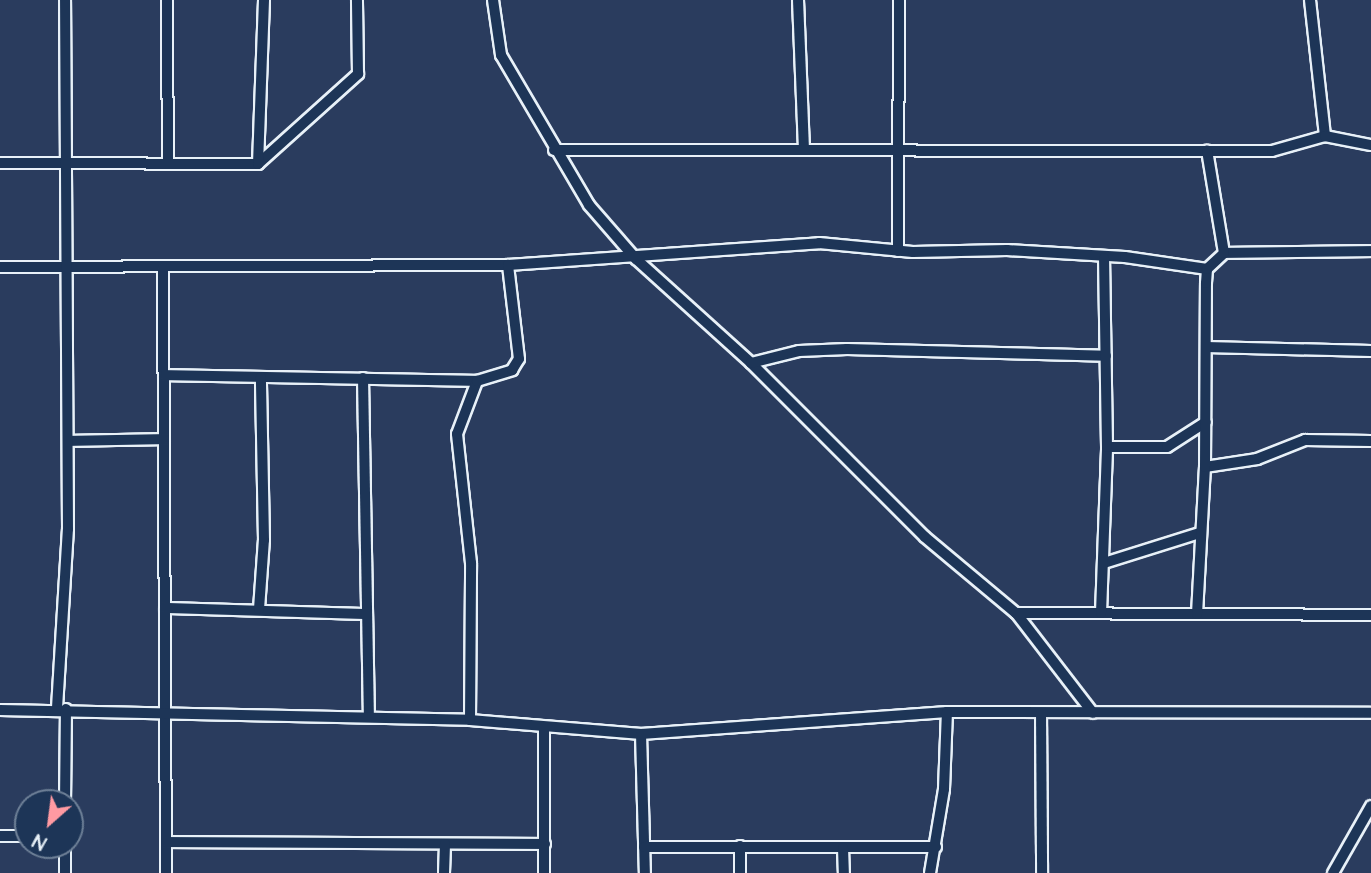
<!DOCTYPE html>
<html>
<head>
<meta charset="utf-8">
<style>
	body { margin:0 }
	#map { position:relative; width:1371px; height:873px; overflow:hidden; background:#2a3c5e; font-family:"Architects Daughter",sans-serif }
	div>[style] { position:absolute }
	.roads { filter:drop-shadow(2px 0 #e8f1f8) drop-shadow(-2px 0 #e8f1f8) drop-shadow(0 2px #e8f1f8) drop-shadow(0 -2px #e8f1f8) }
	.street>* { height:10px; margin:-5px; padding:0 5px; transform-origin:5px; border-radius:5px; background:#1d3557 }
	span { translate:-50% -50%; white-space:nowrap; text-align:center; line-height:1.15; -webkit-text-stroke:5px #1d3557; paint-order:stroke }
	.north { position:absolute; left:14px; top:789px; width:70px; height:70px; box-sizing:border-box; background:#1d3557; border:2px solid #6e8097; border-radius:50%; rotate:208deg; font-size:19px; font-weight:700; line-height:28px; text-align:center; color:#e8f1f8 }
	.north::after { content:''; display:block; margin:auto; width:24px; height:32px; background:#ff9aa2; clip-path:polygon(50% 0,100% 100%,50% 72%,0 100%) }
</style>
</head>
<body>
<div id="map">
	<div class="roads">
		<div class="street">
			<div style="left:167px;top:0;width:164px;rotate:89.7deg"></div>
			<div style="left:493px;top:0;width:56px;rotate:81.7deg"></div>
			<div style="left:501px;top:55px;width:174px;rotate:59.6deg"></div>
			<div style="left:589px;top:205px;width:72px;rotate:49deg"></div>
			<div style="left:636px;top:259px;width:155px;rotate:42.1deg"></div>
			<div style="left:751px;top:363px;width:246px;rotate:45deg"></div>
			<div style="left:925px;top:537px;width:119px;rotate:39.9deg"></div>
			<div style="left:1016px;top:613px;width:126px;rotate:52.4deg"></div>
			<div style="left:798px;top:0;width:148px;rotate:87.7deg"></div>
			<div style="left:1310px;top:0;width:137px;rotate:83.7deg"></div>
			<div style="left:554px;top:150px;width:718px;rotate:0.08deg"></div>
			<div style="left:1272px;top:151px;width:55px;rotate:-15.8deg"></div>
			<div style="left:1325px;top:136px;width:47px;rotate:11.1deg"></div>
			<div style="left:0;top:163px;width:258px;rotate:0.2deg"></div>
			<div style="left:258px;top:164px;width:135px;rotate:-42deg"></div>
			<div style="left:358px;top:74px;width:74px;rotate:-90.8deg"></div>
			<div style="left:258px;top:164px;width:164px;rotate:-87.9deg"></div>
			<div style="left:898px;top:251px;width:251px;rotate:-89.8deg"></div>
			<div style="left:1224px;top:253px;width:147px;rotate:-0.8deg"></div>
			<div style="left:0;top:267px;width:508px;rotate:-0.23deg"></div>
			<div style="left:508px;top:265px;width:312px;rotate:-4deg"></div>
			<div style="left:819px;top:243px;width:94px;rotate:5.5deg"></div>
			<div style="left:913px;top:252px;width:94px;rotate:-1.2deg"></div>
			<div style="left:1007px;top:250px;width:118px;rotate:3.4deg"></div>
			<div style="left:1125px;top:257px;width:83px;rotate:8.3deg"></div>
			<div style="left:163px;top:268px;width:605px;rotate:89.72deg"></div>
			<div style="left:1206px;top:347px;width:165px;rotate:1.4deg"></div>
			<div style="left:751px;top:363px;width:49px;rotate:-14deg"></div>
			<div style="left:799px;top:351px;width:48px;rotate:-2.4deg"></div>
			<div style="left:847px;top:349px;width:259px;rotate:1.5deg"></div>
			<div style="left:164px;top:375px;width:313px;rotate:1.1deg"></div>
			<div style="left:363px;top:378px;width:339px;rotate:89deg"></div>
			<div style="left:69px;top:441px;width:95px;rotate:-1.2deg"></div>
			<div style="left:1107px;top:447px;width:60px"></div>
			<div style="left:1167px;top:447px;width:46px;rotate:-32.7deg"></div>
			<div style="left:1205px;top:467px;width:53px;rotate:-8.7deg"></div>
			<div style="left:1257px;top:459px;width:52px;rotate:-21.6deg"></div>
			<div style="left:1305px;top:440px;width:66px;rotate:0.9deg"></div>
			<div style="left:1104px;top:563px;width:101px;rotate:-17.4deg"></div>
			<div style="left:165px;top:608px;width:202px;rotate:1.7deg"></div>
			<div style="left:259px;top:609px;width:69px;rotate:-85.9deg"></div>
			<div style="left:264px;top:540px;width:163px;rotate:-91.1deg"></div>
			<div style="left:1016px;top:613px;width:355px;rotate:0.3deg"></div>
			<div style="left:1101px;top:613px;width:166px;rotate:-87.9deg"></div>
			<div style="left:1107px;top:447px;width:189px;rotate:-90.9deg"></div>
			<div style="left:1197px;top:614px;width:147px;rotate:-86.9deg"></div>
			<div style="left:1205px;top:467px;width:184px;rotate:-89.7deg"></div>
			<div style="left:1206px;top:283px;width:14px;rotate:-86deg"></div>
			<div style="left:1207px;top:269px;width:23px;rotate:-43deg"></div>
			<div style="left:1224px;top:253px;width:104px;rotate:-99.4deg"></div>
			<div style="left:57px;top:708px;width:179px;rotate:-86.5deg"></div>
			<div style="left:68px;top:529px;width:529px;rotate:-90.32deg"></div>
			<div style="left:0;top:710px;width:470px;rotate:1.2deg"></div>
			<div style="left:470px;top:720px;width:172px;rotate:4.7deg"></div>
			<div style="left:641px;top:734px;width:307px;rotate:-4.1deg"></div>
			<div style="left:947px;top:712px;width:424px;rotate:0.1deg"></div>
			<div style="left:1041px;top:713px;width:160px;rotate:89.6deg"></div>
			<div style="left:470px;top:720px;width:157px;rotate:-89.6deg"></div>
			<div style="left:471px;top:563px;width:130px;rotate:-96.2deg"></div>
			<div style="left:457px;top:434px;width:57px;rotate:-69.3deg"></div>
			<div style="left:477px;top:381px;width:37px;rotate:-17deg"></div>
			<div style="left:512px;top:370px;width:13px;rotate:-58deg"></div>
			<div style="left:519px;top:359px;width:95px;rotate:-96.7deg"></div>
			<div style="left:641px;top:734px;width:139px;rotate:88.4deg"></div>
			<div style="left:65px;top:803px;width:94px;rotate:-89.4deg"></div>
			<div style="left:0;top:836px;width:28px"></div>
			<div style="left:166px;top:842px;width:379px;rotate:0.3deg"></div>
			<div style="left:740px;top:846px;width:27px;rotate:90deg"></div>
			<div style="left:644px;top:847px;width:292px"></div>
			<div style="left:843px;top:848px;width:25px;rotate:88deg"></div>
			<div style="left:65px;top:873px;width:28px;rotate:-90deg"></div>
			<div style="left:444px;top:873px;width:29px;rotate:-88deg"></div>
			<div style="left:544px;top:873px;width:144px;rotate:-90deg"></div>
			<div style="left:930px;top:873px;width:85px;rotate:-80.5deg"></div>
			<div style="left:944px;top:789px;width:77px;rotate:-87.8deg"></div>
			<div style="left:1333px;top:873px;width:77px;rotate:-60.4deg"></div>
		</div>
	</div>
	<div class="north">N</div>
</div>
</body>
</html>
